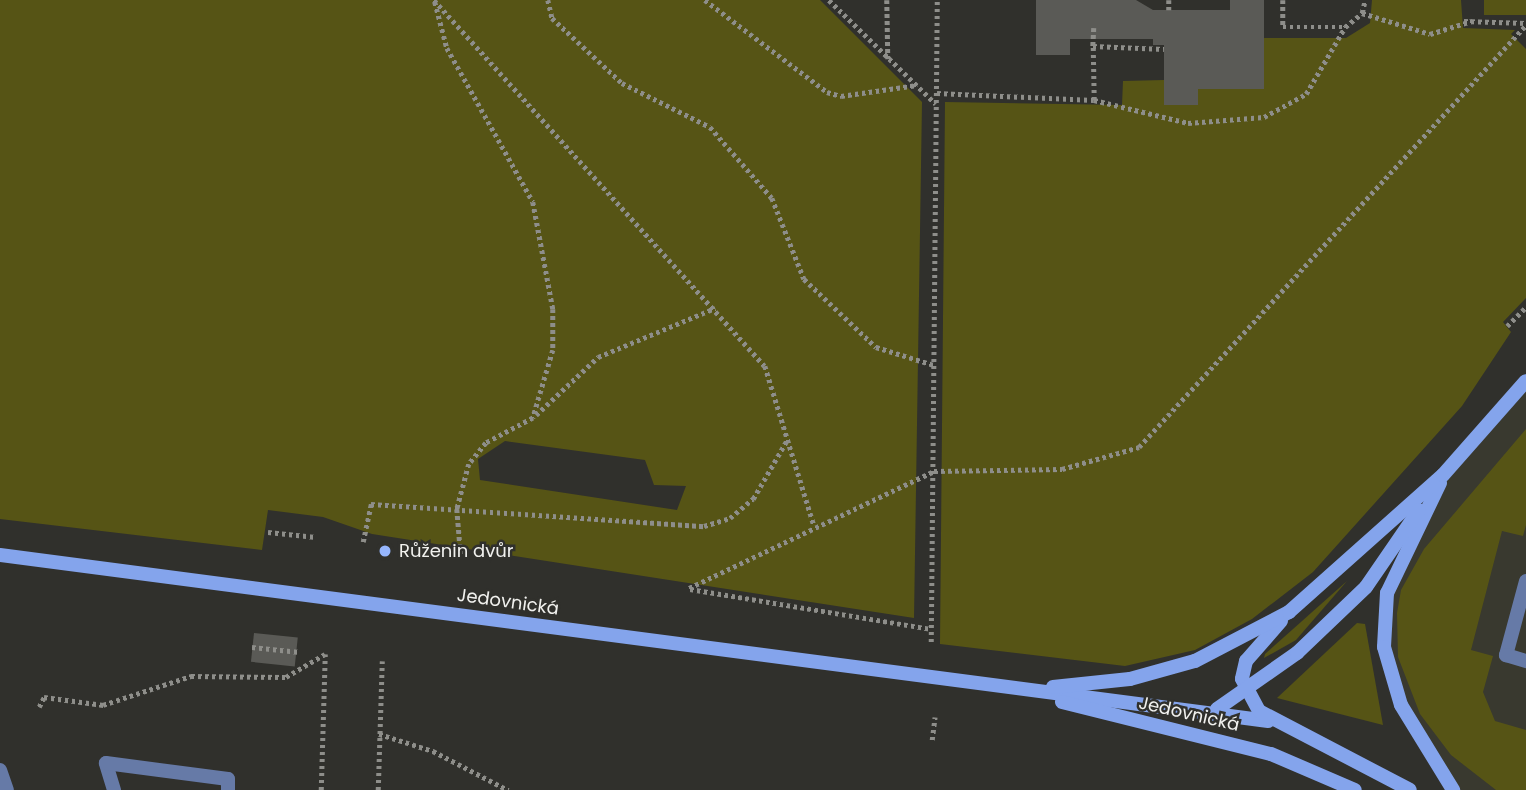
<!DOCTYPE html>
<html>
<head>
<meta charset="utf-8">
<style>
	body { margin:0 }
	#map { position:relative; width:1526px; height:790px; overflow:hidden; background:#30302c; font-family:Poppins,sans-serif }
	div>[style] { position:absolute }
	.built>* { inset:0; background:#39392f }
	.green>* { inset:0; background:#565415; transform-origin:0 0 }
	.building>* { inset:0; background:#5a5a56; transform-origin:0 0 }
	.path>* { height:4.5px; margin-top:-2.25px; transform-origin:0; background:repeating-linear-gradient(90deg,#8e8e8a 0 3.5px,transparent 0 7px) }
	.lane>* { height:14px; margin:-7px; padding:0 7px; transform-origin:7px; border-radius:7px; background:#667aa7 }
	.street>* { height:14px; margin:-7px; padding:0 7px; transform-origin:7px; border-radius:7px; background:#667aa7 }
	.secondary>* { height:14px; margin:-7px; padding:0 7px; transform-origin:7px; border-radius:7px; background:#84a4ec }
	.dots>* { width:19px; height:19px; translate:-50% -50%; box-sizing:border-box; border:4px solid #30302c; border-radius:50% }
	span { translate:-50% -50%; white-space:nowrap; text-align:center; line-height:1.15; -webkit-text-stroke:5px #30302c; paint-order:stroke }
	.poi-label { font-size:18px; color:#f1f1ee }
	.left { translate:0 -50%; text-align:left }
	.street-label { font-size:18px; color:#f1f1ee }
</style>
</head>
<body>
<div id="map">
	<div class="built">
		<div style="clip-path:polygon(1526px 381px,1526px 790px,1453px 790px,1388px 667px,1387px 593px,1443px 475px)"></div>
	</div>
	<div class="green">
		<div style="clip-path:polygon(evenodd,0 0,820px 0,922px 102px,914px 618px,372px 534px,323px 517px,268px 510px,262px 550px,0 519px,0 0,505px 441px,645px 460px,654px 485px,686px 486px,677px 510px,480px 480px,478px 459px,505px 441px)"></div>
		<div style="clip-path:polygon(1372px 0,1461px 0,1463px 28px,1515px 30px,1511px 34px,1526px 49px,1526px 298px,1503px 322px,1511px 332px,1462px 406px,1313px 572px,1252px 619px,1195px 650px,1125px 666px,940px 644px,945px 102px,1122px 105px,1123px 81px,1164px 80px,1164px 105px,1198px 105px,1198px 89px,1263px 89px,1264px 38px,1346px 38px,1370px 23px)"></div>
		<div style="left:1484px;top:0;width:42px;height:15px"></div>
		<div style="clip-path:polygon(1526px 429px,1526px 525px,1523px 536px,1502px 531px,1471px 650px,1493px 656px,1483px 692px,1495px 721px,1526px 730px,1526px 790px,1496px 790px,1451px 755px,1420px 714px,1398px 657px,1397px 613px,1401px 590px,1424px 549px)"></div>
		<div style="clip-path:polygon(1347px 581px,1296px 640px,1264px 658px,1265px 654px)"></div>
		<div style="clip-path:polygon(1357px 623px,1365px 624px,1383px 725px,1277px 698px)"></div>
	</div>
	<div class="building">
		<div style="clip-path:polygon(1036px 0,1136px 0,1153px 10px,1230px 10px,1230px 0,1264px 0,1264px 89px,1198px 89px,1198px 105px,1164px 105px,1164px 45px,1153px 45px,1153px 39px,1070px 39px,1070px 55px,1036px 55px)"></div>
		<div style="left:254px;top:633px;width:44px;height:29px;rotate:6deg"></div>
	</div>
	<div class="path">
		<div style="left:434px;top:0;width:493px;rotate:47.9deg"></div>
		<div style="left:765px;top:366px;width:166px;rotate:72.9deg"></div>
		<div style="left:548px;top:0;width:18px;rotate:77deg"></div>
		<div style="left:552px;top:18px;width:96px;rotate:42.9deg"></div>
		<div style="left:622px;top:83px;width:98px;rotate:26.6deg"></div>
		<div style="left:710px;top:127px;width:94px;rotate:48.9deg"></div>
		<div style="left:772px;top:198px;width:87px;rotate:68.4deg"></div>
		<div style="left:804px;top:279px;width:99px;rotate:43.4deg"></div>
		<div style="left:876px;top:347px;width:61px;rotate:17.2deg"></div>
		<div style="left:705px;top:0;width:153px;rotate:37deg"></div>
		<div style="left:827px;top:92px;width:15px;rotate:16deg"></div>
		<div style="left:841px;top:96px;width:77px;rotate:-8.2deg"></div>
		<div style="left:829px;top:0;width:149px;rotate:44.2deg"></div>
		<div style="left:887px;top:0;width:59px;rotate:89deg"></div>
		<div style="left:1169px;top:0;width:10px;rotate:90deg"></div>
		<div style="left:1283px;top:0;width:27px;rotate:90deg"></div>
		<div style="left:1283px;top:27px;width:62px"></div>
		<div style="left:1345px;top:27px;width:22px;rotate:-39deg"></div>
		<div style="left:1362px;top:13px;width:13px;rotate:-77deg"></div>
		<div style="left:435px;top:2px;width:48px;rotate:75.4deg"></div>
		<div style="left:447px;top:48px;width:176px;rotate:60.8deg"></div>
		<div style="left:533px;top:202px;width:109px;rotate:79.4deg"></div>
		<div style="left:553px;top:309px;width:41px;rotate:90deg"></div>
		<div style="left:553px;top:350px;width:71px;rotate:106.4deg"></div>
		<div style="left:533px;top:418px;width:53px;rotate:152deg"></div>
		<div style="left:486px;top:443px;width:27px;rotate:129deg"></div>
		<div style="left:469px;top:464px;width:47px;rotate:104.9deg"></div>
		<div style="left:457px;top:509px;width:48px;rotate:85.2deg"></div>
		<div style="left:1362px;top:13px;width:71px;rotate:17.2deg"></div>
		<div style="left:1430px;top:34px;width:44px;rotate:-17.2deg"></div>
		<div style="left:1464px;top:21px;width:62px;rotate:1.8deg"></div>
		<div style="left:1094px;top:28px;width:18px;rotate:93deg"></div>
		<div style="left:1093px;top:46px;width:71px;rotate:2.4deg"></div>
		<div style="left:937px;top:93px;width:157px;rotate:2.6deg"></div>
		<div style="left:1094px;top:100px;width:54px;rotate:-91.1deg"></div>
		<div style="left:1094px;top:100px;width:97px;rotate:13.7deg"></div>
		<div style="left:1188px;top:123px;width:76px;rotate:-4.5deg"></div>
		<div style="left:1264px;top:117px;width:48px;rotate:-28.7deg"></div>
		<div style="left:1306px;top:94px;width:78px;rotate:-59.8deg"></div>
		<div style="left:1507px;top:326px;width:27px;rotate:-45deg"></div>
		<div style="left:536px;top:415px;width:85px;rotate:-43.1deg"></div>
		<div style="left:598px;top:357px;width:127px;rotate:-22.7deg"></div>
		<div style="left:268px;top:532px;width:48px;rotate:5.9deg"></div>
		<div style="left:363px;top:542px;width:39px;rotate:-78deg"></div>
		<div style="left:371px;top:504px;width:334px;rotate:3.8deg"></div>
		<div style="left:704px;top:526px;width:27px;rotate:-17deg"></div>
		<div style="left:730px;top:518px;width:30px;rotate:-40deg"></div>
		<div style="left:753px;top:499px;width:68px;rotate:-60deg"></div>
		<div style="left:689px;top:588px;width:272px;rotate:-25.5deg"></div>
		<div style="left:934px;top:471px;width:128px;rotate:-0.9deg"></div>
		<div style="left:1062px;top:469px;width:80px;rotate:-15.9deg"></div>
		<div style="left:1139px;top:447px;width:573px;rotate:-47.48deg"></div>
		<div style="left:690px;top:589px;width:244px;rotate:9.4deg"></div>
		<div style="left:931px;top:642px;width:642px;rotate:-89.46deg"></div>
		<div style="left:252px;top:647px;width:48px;rotate:5.9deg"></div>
		<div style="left:39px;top:707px;width:11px;rotate:-63deg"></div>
		<div style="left:44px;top:697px;width:60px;rotate:7.7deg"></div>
		<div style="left:103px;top:705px;width:93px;rotate:-18.2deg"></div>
		<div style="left:191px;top:676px;width:95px;rotate:0.6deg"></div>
		<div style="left:286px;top:677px;width:45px;rotate:-30.5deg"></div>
		<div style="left:379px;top:734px;width:57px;rotate:17.5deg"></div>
		<div style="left:433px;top:751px;width:85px;rotate:27.5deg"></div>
		<div style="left:932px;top:740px;width:23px;rotate:-83deg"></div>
		<div style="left:321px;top:790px;width:136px;rotate:-88.3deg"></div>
		<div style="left:378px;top:790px;width:129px;rotate:-88.2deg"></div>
	</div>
	<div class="lane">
		<div style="left:1526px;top:581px;width:77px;rotate:105.1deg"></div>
		<div style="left:1506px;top:655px;width:21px;rotate:17deg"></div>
		<div style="left:114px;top:790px;width:28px;rotate:-107deg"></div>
		<div style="left:106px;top:763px;width:123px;rotate:7.5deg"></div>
		<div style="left:228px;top:779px;width:11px;rotate:90deg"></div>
	</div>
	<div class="street">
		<div style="left:0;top:770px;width:21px;rotate:71deg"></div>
	</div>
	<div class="secondary">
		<div style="left:1440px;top:483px;width:122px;rotate:115.7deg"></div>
		<div style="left:1387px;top:593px;width:54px;rotate:93.2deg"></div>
		<div style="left:1384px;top:647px;width:60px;rotate:73.7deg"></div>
		<div style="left:1401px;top:705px;width:100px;rotate:58.5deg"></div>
		<div style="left:0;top:555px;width:1279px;rotate:7.46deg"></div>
		<div style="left:1281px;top:621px;width:53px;rotate:131.2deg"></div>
		<div style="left:1246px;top:661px;width:18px;rotate:103deg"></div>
		<div style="left:1242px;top:679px;width:36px;rotate:62deg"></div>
		<div style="left:1259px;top:711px;width:170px;rotate:27.6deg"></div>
		<div style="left:1053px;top:687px;width:77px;rotate:-5.9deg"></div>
		<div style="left:1130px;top:679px;width:67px;rotate:-15.5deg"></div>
		<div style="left:1195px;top:661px;width:106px;rotate:-27.5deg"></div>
		<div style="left:1289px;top:612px;width:206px;rotate:-41.7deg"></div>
		<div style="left:1443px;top:475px;width:125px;rotate:-48.6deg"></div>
		<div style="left:1062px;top:702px;width:215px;rotate:14deg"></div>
		<div style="left:1271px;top:754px;width:91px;rotate:23.2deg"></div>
		<div style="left:1217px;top:709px;width:98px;rotate:-35deg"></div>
		<div style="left:1297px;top:653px;width:95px;rotate:-43.7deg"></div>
		<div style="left:1366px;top:587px;width:93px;rotate:-55.5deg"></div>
	</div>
	<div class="dots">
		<div style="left:385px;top:551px;background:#96b6fd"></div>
	</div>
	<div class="poi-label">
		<span class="left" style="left:399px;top:551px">Růženin dvůr</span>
	</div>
	<div class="street-label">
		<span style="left:508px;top:602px;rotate:8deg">Jedovnická</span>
		<span style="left:1189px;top:714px;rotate:13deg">Jedovnická</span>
	</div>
</div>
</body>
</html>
